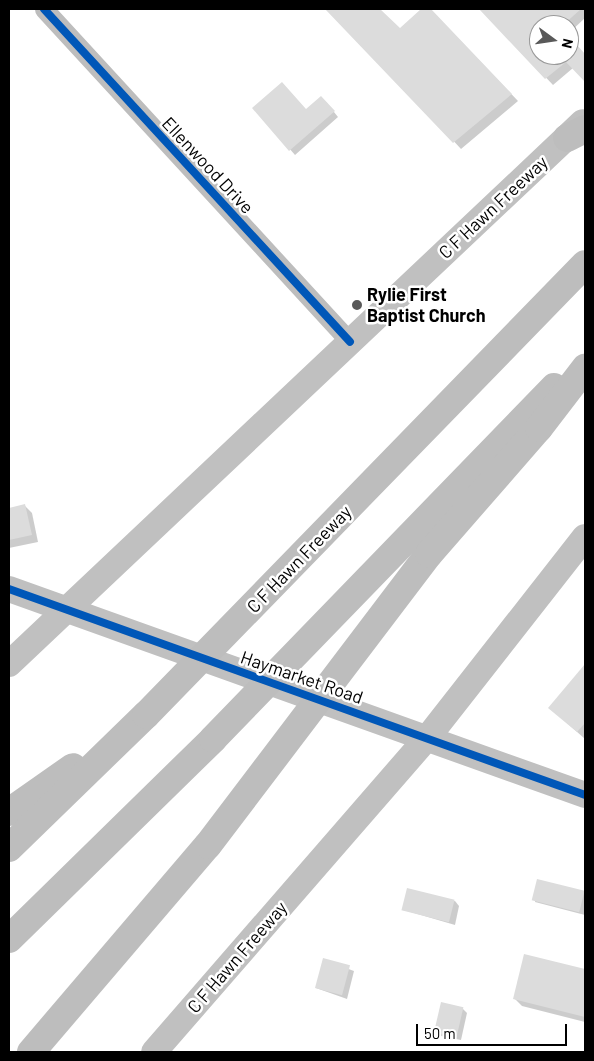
<!DOCTYPE html>
<html>
<head>
<meta charset="utf-8">
<style>
	body { margin:0 }
	#map { position:relative; width:594px; height:1061px; overflow:hidden; background:#fff; font-family:Barlow,sans-serif }
	div>[style] { position:absolute }
	.shadow>* { inset:0; background:#0003 }
	.building>* { inset:0; background:#dcdcdc; transform-origin:0 0 }
	.street>* { height:19px; margin:-9.5px; padding:0 9.5px; transform-origin:9.5px; border-radius:9.5px; background:#bdbdbd }
	.secondary>* { height:26px; margin:-13px; padding:0 13px; transform-origin:13px; border-radius:13px; background:#c0c0c0 }
	.highway>* { height:28px; margin:-14px; padding:0 14px; transform-origin:14px; border-radius:14px; background:#bdbdbd }
	.cycleway>* { height:8px; margin:-4px; padding:0 4px; transform-origin:4px; border-radius:4px; background:#0057b8 }
	.dots>* { width:14px; height:14px; translate:-50% -50%; box-sizing:border-box; border:2px solid #fff; border-radius:50% }
	span { translate:-50% -50%; white-space:nowrap; text-align:center; line-height:1.15; -webkit-text-stroke:5px #fff; paint-order:stroke }
	.street-label { font-size:18px; color:#000 }
	.poi-label { font-size:18px; color:#000; font-weight:700 }
	.left { translate:0 -50%; text-align:left }
	.frame { position:absolute; inset:0; border:10px solid #000; pointer-events:none }
	.north { position:absolute; left:529px; top:15px; width:50px; height:50px; box-sizing:border-box; background:#fff; border:1px solid #999; border-radius:50%; rotate:104deg; font-size:14px; font-weight:700; line-height:20px; text-align:center; color:#000 }
	.north::after { content:''; display:block; margin:auto; width:18px; height:22px; background:#595959; clip-path:polygon(50% 0,100% 100%,50% 72%,0 100%) }
	.scale { position:absolute; left:416px; top:1024px; width:151px; height:22px; box-sizing:border-box; border:2px solid #000; border-top:0; padding-left:6px; font-size:15px; line-height:18px; white-space:nowrap; color:#000; -webkit-text-stroke:4px #fff; paint-order:stroke }
</style>
</head>
<body>
<div id="map">
	<div class="shadow">
		<div style="clip-path:polygon(331px 9px,378px 9px,400px 30px,422px 9px,430px 9px,518px 101px,461px 149px)"></div>
		<div style="clip-path:polygon(481px 9px,585px 9px,585px 18px,569px 33px,569px 25px,539px 25px,539px 55px,569px 55px,569px 37px,585px 55px,585px 81px,573px 68px,553px 85px)"></div>
		<div style="clip-path:polygon(326px 102px,338px 117px,295px 155px,254px 108px,306px 111px)"></div>
		<div style="clip-path:polygon(25px 506px,32px 513px,38px 542px,9px 548px,9px 509px)"></div>
		<div style="clip-path:polygon(585px 665px,585px 739px,550px 708px)"></div>
		<div style="clip-path:polygon(538px 881px,585px 892px,585px 915px,535px 902px)"></div>
		<div style="clip-path:polygon(455px 901px,459px 906px,455px 925px,404px 910px)"></div>
		<div style="clip-path:polygon(525px 956px,585px 971px,585px 1022px,522px 1006px,515px 999px)"></div>
		<div style="clip-path:polygon(324px 960px,354px 971px,347px 999px,316px 988px)"></div>
		<div style="clip-path:polygon(462px 1008px,467px 1013px,461px 1040px,441px 1036px,436px 1031px)"></div>
	</div>
	<div class="building">
		<div style="clip-path:polygon(325px 9px,380px 9px,400px 28px,421px 9px,431px 9px,512px 94px,453px 143px)"></div>
		<div style="clip-path:polygon(479px 9px,581px 9px,563px 25px,539px 25px,539px 55px,569px 55px,569px 36px,585px 54px,585px 82px,566px 62px,545px 79px)"></div>
		<div style="clip-path:polygon(282px 82px,306px 109px,321px 96px,335px 111px,289px 151px,252px 108px)"></div>
		<div style="clip-path:polygon(25px 504px,32px 535px,9px 540px,9px 508px)"></div>
		<div style="clip-path:polygon(585px 664px,585px 723px,577px 732px,548px 708px)"></div>
		<div style="left:537px;top:879px;width:49px;height:22px;rotate:14deg"></div>
		<div style="left:407px;top:888px;width:49px;height:23px;rotate:14deg"></div>
		<div style="clip-path:polygon(524px 954px,585px 969px,585px 1017px,513px 999px)"></div>
		<div style="left:323px;top:958px;width:28px;height:31px;rotate:15deg"></div>
		<div style="left:441px;top:1002px;width:23px;height:31px;rotate:13deg"></div>
	</div>
	<div class="street">
		<div style="left:44px;top:9px;width:452px;rotate:47.4deg"></div>
	</div>
	<div class="secondary">
		<div style="left:9px;top:589px;width:612px;rotate:19.68deg"></div>
		<div style="left:9px;top:664px;width:789px;rotate:-43.36deg"></div>
		<div style="left:154px;top:1052px;width:417px;rotate:-49deg"></div>
		<div style="left:428px;top:737px;width:254px;rotate:-51.9deg"></div>
	</div>
	<div class="highway">
		<div style="left:567px;top:138px;width:20px;rotate:-27deg"></div>
		<div style="left:9px;top:812px;width:78px;rotate:-35.1deg"></div>
		<div style="left:9px;top:848px;width:191px;rotate:-44.2deg"></div>
		<div style="left:146px;top:715px;width:629px;rotate:-45.77deg"></div>
		<div style="left:9px;top:939px;width:286px;rotate:-44.4deg"></div>
		<div style="left:213px;top:739px;width:490px;rotate:-45.9deg"></div>
		<div style="left:31px;top:1052px;width:272px;rotate:-49.5deg"></div>
		<div style="left:208px;top:845px;width:365px;rotate:-52.8deg"></div>
		<div style="left:429px;top:554px;width:167px;rotate:-48.9deg"></div>
		<div style="left:539px;top:428px;width:76px;rotate:-52.5deg"></div>
	</div>
	<div class="cycleway">
		<div style="left:44px;top:9px;width:452px;rotate:47.4deg"></div>
		<div style="left:9px;top:589px;width:612px;rotate:19.68deg"></div>
	</div>
	<div class="dots">
		<div style="left:357px;top:305px;background:#595959"></div>
	</div>
	<div class="street-label">
		<span style="left:208px;top:165px;rotate:47deg">Ellenwood Drive</span>
		<span style="left:493px;top:207px;rotate:-43deg">C F Hawn Freeway</span>
		<span style="left:299px;top:559px;rotate:-46deg">C F Hawn Freeway</span>
		<span style="left:302px;top:677px;rotate:19deg">Haymarket Road</span>
		<span style="left:237px;top:957px;rotate:-49deg">C F Hawn Freeway</span>
	</div>
	<div class="poi-label">
		<span class="left" style="left:367px;top:305px">Rylie First<br>Baptist Church</span>
	</div>
	<div class="frame"></div>
	<div class="north">N</div>
	<div class="scale">50 m</div>
</div>
</body>
</html>
